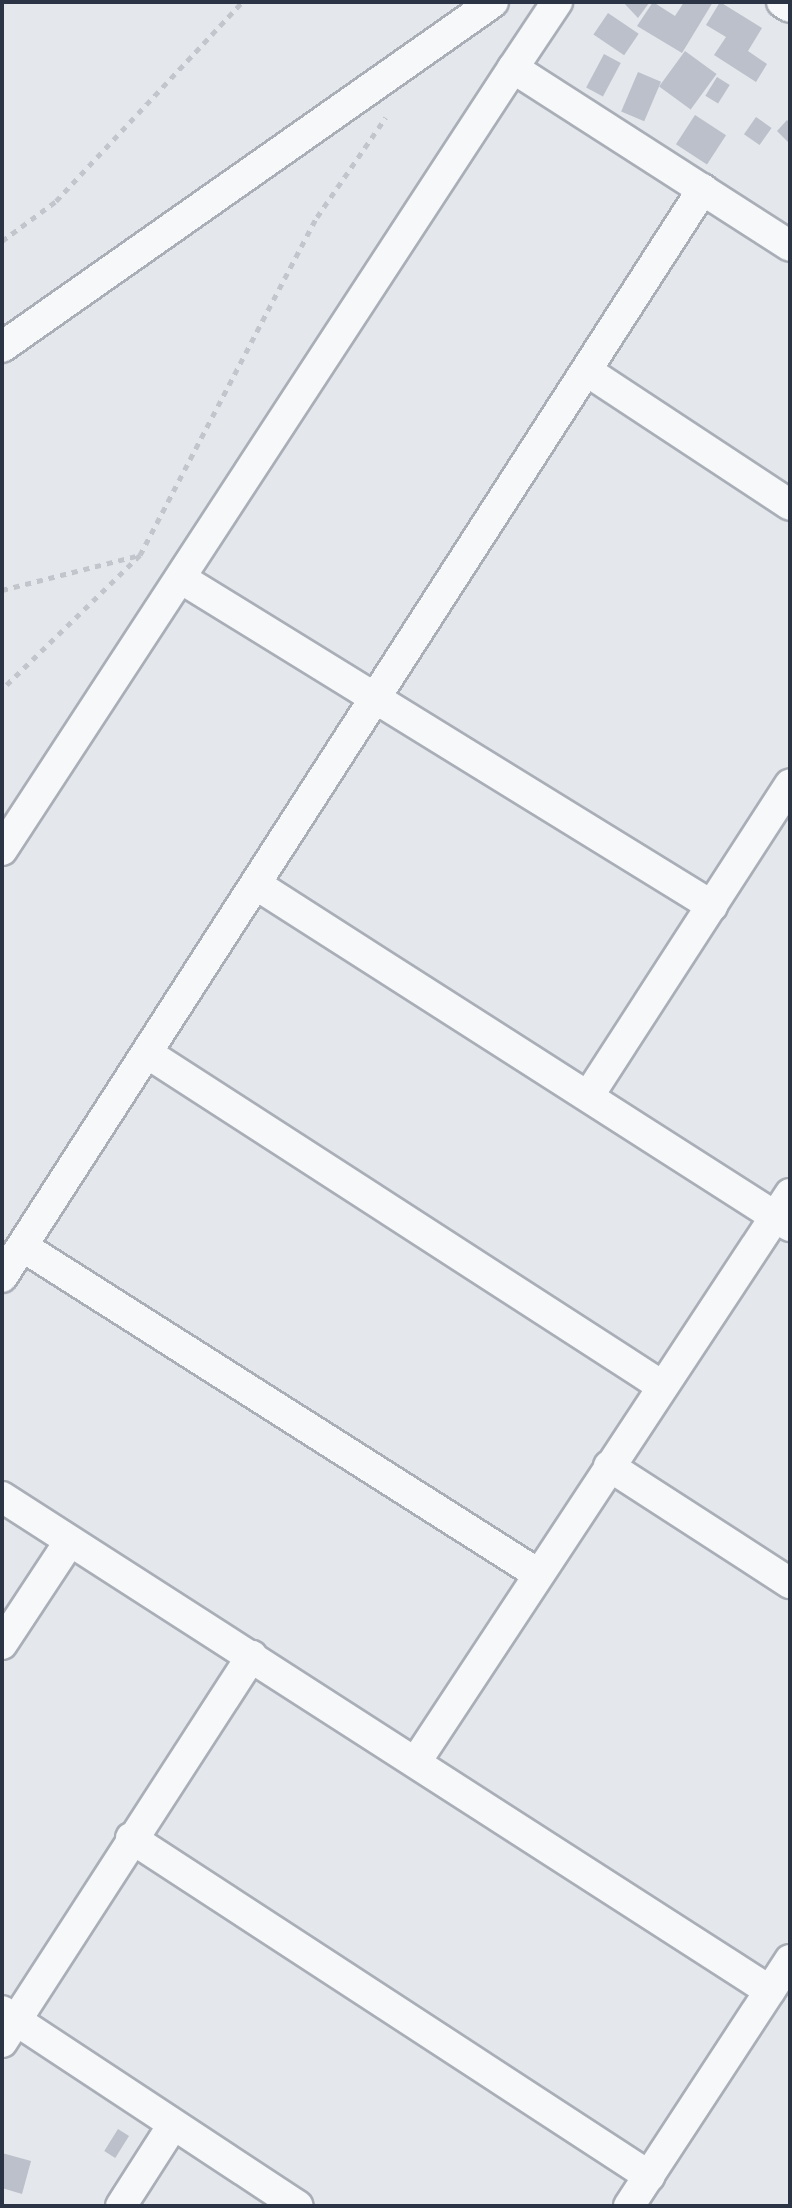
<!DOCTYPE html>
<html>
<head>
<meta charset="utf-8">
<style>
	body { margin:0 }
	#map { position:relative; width:792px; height:2208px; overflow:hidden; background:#e4e7ec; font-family:Helvetica,sans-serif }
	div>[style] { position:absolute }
	.building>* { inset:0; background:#bbc0ca; transform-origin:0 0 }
	.path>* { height:5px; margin-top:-2.5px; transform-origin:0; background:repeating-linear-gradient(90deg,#c2c5cb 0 6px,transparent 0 12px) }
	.roads { filter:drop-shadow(2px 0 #a9aeb7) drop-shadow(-2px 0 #a9aeb7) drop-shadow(0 2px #a9aeb7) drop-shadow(0 -2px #a9aeb7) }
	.minor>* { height:30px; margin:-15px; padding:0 15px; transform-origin:15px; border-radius:15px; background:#f7f8fa }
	span { translate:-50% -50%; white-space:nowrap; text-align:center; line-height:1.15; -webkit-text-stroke:6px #f4f6f9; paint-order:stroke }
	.frame { position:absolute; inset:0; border:4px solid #2b3445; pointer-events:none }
</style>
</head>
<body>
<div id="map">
	<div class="building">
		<div style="clip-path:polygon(623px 2px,648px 2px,649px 3px,638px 18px)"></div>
		<div style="clip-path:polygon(653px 2px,675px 16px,684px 2px,713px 2px,682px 53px,637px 26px)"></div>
		<div style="clip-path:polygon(720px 2px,762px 28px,748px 51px,767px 64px,756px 82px,714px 55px,726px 37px,706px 25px)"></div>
		<div style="left:608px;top:13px;width:37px;height:26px;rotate:34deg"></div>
		<div style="left:685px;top:51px;width:39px;height:44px;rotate:36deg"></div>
		<div style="left:604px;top:54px;width:19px;height:38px;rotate:28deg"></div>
		<div style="left:638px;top:72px;width:25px;height:43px;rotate:23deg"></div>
		<div style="left:717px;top:77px;width:15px;height:22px;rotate:32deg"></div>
		<div style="left:695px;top:115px;width:37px;height:35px;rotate:33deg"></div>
		<div style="left:756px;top:117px;width:19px;height:21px;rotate:35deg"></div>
		<div style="clip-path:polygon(787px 120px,790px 123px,790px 144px,777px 131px)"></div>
		<div style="left:118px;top:2129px;width:13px;height:26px;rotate:32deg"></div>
		<div style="clip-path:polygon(2px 2153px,31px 2161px,22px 2194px,2px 2188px)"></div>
	</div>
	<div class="path">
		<div style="left:2px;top:241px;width:67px;rotate:-36.5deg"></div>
		<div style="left:56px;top:201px;width:272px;rotate:-46.9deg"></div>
		<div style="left:140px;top:555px;width:382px;rotate:-62.4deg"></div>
		<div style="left:317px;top:217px;width:121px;rotate:-55.4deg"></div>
		<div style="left:2px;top:590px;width:142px;rotate:-14.2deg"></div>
		<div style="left:140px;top:555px;width:192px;rotate:135.8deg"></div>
	</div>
	<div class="roads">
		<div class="minor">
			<div style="left:557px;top:2px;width:79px;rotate:123.7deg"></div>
			<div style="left:513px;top:68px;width:329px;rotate:32.7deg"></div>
			<div style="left:782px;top:2px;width:9px;rotate:32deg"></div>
			<div style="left:2px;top:347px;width:600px;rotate:-35.09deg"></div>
			<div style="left:587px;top:371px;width:243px;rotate:33.4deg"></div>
			<div style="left:182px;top:579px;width:623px;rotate:31.67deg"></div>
			<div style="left:2px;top:850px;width:934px;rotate:-56.84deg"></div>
			<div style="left:257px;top:885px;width:633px;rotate:32.61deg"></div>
			<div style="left:147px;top:1053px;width:613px;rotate:32.89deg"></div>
			<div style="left:589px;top:1095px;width:370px;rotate:-57.1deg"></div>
			<div style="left:22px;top:1246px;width:611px;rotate:32.44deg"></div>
			<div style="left:2px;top:1277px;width:1294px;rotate:-57.21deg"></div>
			<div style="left:609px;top:1466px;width:216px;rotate:32.9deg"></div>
			<div style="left:2px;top:1497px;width:913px;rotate:32.75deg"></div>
			<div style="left:2px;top:1644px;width:123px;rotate:-56.6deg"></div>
			<div style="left:417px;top:1760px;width:678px;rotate:-56.61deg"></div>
			<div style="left:131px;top:1838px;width:619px;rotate:33.12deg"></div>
			<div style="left:2px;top:2011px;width:354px;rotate:33.4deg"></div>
			<div style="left:2px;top:2042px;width:460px;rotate:-57.1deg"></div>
			<div style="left:121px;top:2206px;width:96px;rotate:-57.3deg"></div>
			<div style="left:629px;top:2206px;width:294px;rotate:-56.8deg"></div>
		</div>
	</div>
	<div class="frame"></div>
</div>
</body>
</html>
